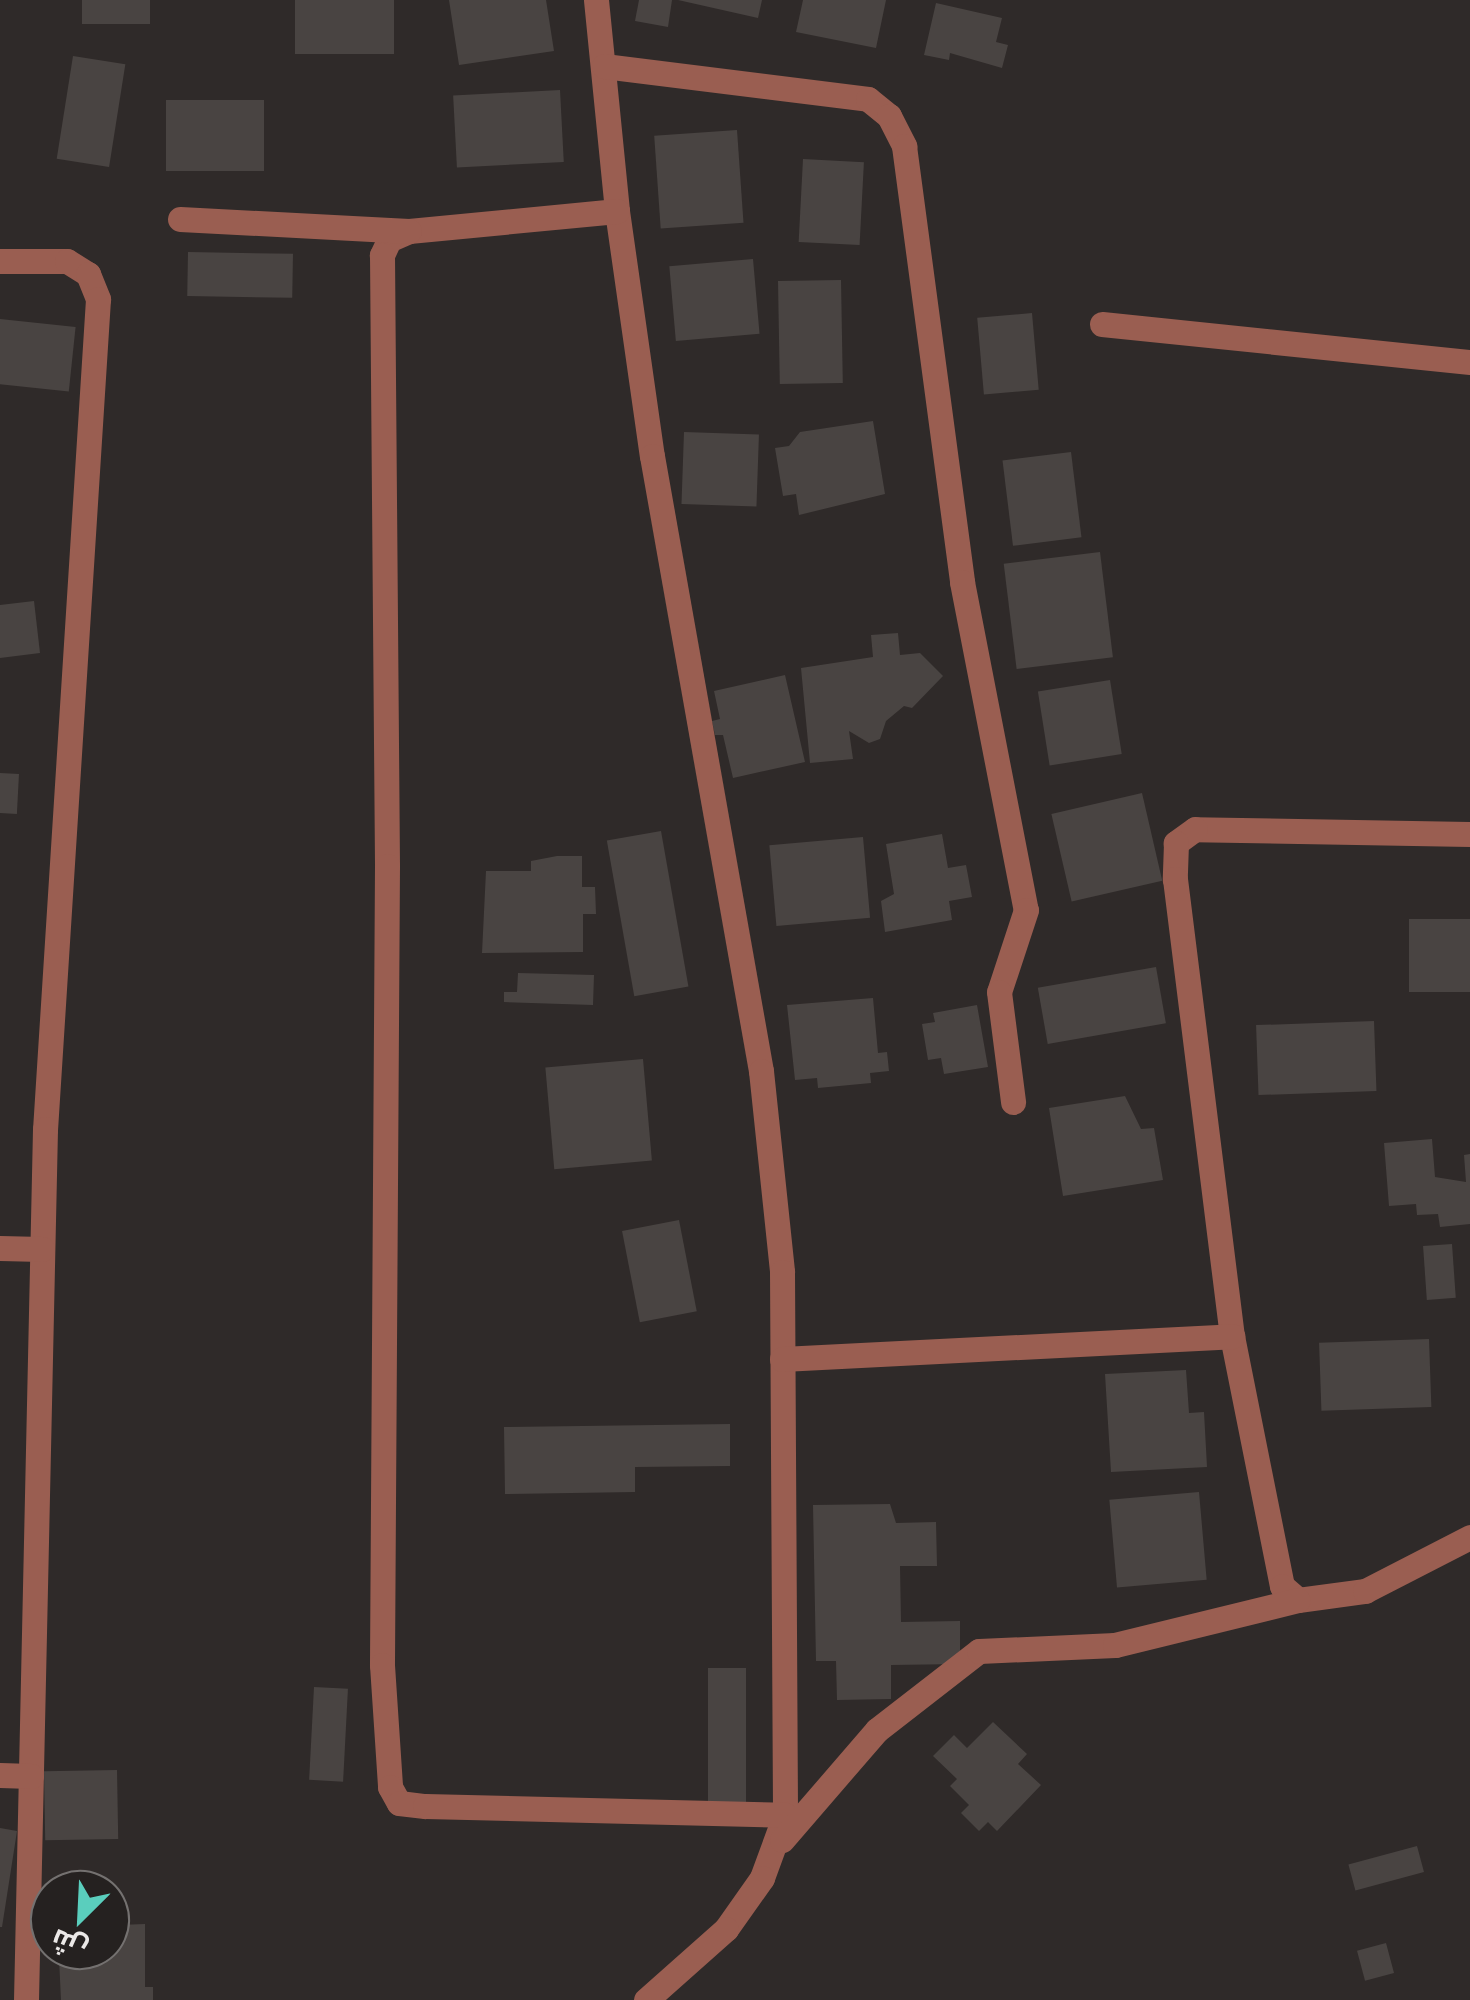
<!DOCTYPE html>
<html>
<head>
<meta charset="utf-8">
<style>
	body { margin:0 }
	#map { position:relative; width:1470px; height:2000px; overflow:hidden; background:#2f2a29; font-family:"Noto Sans",Cairo,sans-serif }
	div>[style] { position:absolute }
	.building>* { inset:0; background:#494442; transform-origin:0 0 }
	.minor>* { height:25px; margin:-12.5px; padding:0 12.5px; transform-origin:12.5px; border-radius:12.5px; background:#9a5e51 }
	span { translate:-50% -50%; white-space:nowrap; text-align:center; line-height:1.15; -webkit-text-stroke:9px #252120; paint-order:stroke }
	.north { position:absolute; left:30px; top:1870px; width:100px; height:100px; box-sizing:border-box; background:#252120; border:2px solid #747170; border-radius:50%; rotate:204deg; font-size:28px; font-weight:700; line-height:40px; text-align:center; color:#ebe8e7 }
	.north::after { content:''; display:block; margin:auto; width:35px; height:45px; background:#5acebd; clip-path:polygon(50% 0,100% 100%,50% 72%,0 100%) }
</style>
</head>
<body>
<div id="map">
	<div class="building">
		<div style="left:82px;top:0;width:68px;height:24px"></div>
		<div style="left:295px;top:0;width:99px;height:54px"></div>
		<div style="clip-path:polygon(449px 0,546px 0,554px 51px,459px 65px)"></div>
		<div style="clip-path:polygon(639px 0,672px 0,668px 27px,635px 21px)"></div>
		<div style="clip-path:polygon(678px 0,762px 0,758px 18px)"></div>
		<div style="clip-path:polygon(803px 0,886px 0,876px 48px,796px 32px)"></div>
		<div style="clip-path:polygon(936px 3px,1002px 18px,996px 42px,1008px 45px,1002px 68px,950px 53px,949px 60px,924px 55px)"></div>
		<div style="left:73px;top:56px;width:53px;height:104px;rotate:9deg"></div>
		<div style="left:560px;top:90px;width:72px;height:107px;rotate:87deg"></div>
		<div style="left:166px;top:100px;width:98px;height:71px"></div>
		<div style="left:737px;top:130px;width:93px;height:83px;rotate:86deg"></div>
		<div style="left:803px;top:159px;width:61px;height:83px;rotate:3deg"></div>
		<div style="left:188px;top:252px;width:105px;height:44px;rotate:1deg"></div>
		<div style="left:753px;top:259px;width:75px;height:84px;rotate:85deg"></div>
		<div style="left:841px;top:280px;width:103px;height:63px;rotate:89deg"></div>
		<div style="left:1032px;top:313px;width:77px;height:55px;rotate:85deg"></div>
		<div style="left:0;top:319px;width:76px;height:65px;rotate:6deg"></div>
		<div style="clip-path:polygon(873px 421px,885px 494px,799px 515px,796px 494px,783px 496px,775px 448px,789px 446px,800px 432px)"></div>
		<div style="left:684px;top:432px;width:75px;height:72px;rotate:2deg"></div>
		<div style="left:1071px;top:452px;width:86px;height:69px;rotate:83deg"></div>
		<div style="left:1100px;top:552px;width:106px;height:97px;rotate:83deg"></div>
		<div style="clip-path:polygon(34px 601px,40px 653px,0 658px,0 605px)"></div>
		<div style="clip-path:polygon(898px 633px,900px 655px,920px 653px,943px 676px,912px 708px,904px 706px,886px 721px,880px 739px,869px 743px,849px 731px,853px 759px,810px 763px,801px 668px,873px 657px,871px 635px)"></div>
		<div style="clip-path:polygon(785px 675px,805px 762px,733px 778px,723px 735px,715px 735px,712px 721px,720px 719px,714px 691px)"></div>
		<div style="left:1110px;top:680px;width:75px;height:73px;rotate:81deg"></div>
		<div style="left:0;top:773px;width:19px;height:40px;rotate:3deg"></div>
		<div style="left:1142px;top:793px;width:90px;height:93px;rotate:77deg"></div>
		<div style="left:661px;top:831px;width:158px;height:55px;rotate:80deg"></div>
		<div style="clip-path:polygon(942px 834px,948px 868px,966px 865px,972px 897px,949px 901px,952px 920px,885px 932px,881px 901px,894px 894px,886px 844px)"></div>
		<div style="left:863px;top:837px;width:81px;height:94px;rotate:85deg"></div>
		<div style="clip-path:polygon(557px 856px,582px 856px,582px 887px,595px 887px,596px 914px,583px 914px,583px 952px,482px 953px,486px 871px,531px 871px,531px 861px)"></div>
		<div style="left:1470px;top:919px;width:73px;height:61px;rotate:90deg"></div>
		<div style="left:1156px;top:967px;width:57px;height:120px;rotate:80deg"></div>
		<div style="clip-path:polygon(518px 973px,594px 975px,593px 1005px,504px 1002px,504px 992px,517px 992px)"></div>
		<div style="clip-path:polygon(873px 998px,878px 1053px,887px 1052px,889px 1071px,870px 1073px,871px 1083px,818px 1088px,817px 1078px,795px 1080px,787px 1005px)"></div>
		<div style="clip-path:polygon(977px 1005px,988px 1067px,944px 1074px,941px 1058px,928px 1060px,922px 1024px,935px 1022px,933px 1013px)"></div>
		<div style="left:1374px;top:1021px;width:70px;height:118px;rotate:88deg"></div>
		<div style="left:643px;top:1059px;width:102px;height:98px;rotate:85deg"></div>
		<div style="clip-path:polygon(1125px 1096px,1141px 1129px,1154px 1128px,1163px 1180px,1063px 1196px,1049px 1108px)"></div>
		<div style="clip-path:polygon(1432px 1139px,1435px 1177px,1466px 1182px,1464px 1155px,1470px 1154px,1470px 1224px,1440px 1227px,1438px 1214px,1417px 1215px,1416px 1204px,1389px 1206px,1384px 1143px)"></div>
		<div style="left:679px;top:1220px;width:93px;height:58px;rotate:79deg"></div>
		<div style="left:1452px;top:1244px;width:54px;height:29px;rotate:86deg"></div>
		<div style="left:1429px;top:1339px;width:68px;height:110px;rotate:88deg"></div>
		<div style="clip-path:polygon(1186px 1370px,1189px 1413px,1204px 1412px,1207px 1467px,1111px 1472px,1105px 1374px)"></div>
		<div style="clip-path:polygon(730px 1424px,730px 1466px,635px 1467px,635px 1492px,505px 1494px,504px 1427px)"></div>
		<div style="left:1199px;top:1492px;width:88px;height:90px;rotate:85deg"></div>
		<div style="clip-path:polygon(890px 1504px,896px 1523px,936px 1522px,937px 1566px,900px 1566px,901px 1622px,960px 1621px,960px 1664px,891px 1665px,891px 1699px,837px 1700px,836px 1661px,816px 1661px,813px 1505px)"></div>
		<div style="left:708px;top:1668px;width:38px;height:135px"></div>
		<div style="left:314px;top:1687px;width:34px;height:93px;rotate:3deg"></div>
		<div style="clip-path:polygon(993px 1722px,1027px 1754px,1018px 1764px,1041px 1785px,997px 1831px,988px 1822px,979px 1831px,961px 1813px,969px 1805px,950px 1786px,957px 1779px,933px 1756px,954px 1735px,967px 1748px)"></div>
		<div style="left:117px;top:1770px;width:69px;height:73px;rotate:89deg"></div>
		<div style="clip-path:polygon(0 1828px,17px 1831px,2px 1927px,0 1927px)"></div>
		<div style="left:1417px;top:1846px;width:27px;height:71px;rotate:75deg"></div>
		<div style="clip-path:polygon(110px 1913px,119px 1925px,145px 1924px,145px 1987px,153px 1987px,153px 2000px,61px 2000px,59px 1958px,71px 1950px,110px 1950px)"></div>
		<div style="left:1386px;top:1943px;width:31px;height:30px;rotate:75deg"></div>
	</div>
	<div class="minor">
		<div style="left:596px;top:0;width:212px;rotate:84.3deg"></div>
		<div style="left:617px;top:211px;width:247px;rotate:81.9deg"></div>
		<div style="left:652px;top:456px;width:625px;rotate:79.95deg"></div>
		<div style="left:761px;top:1071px;width:202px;rotate:84deg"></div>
		<div style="left:782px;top:1272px;width:543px;rotate:89.68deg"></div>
		<div style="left:785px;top:1815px;width:67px;rotate:110.1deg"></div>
		<div style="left:762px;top:1878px;width:62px;rotate:125.2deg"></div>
		<div style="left:726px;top:1929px;width:107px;rotate:138.4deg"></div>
		<div style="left:604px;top:66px;width:266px;rotate:7.1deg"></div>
		<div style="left:868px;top:99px;width:27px;rotate:39deg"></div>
		<div style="left:889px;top:116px;width:34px;rotate:63deg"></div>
		<div style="left:904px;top:146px;width:440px;rotate:82.4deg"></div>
		<div style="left:962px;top:582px;width:334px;rotate:79deg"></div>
		<div style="left:1026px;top:910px;width:86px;rotate:108.2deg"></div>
		<div style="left:999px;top:992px;width:111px;rotate:82.7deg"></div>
		<div style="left:617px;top:211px;width:209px;rotate:174.5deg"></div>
		<div style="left:409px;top:231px;width:22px;rotate:156deg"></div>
		<div style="left:389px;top:240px;width:17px;rotate:115deg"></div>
		<div style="left:382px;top:255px;width:611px;rotate:89.53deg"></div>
		<div style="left:387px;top:866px;width:799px;rotate:90.36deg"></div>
		<div style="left:382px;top:1665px;width:122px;rotate:86.2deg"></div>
		<div style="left:390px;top:1787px;width:18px;rotate:61deg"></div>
		<div style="left:399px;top:1803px;width:26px;rotate:7deg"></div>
		<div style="left:425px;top:1806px;width:360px;rotate:1.4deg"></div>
		<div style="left:180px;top:219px;width:229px;rotate:3deg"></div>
		<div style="left:0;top:261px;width:67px"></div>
		<div style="left:67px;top:261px;width:25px;rotate:32deg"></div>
		<div style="left:88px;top:274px;width:27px;rotate:68deg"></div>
		<div style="left:98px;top:299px;width:832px;rotate:93.65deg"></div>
		<div style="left:45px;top:1129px;width:871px;rotate:91.25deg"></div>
		<div style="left:1102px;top:324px;width:370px;rotate:5.9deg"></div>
		<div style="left:1470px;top:834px;width:275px;rotate:-179deg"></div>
		<div style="left:1195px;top:829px;width:24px;rotate:144deg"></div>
		<div style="left:1176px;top:843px;width:36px;rotate:92deg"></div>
		<div style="left:1175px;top:879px;width:461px;rotate:82.9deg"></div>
		<div style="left:1232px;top:1336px;width:255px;rotate:78.7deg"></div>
		<div style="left:1282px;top:1586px;width:21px;rotate:41deg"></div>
		<div style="left:1298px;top:1600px;width:68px;rotate:-7.7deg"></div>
		<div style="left:1365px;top:1591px;width:118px;rotate:-27.2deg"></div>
		<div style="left:0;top:1248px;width:42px;rotate:1.4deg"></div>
		<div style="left:782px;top:1359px;width:451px;rotate:-2.9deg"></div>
		<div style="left:0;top:1775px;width:31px;rotate:2deg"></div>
		<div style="left:782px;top:1840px;width:145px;rotate:-49.2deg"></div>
		<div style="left:877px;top:1730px;width:129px;rotate:-37.8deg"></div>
		<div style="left:979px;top:1651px;width:136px;rotate:-2.5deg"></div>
		<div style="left:1115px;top:1645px;width:188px;rotate:-13.8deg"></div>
	</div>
	<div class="north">ش</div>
</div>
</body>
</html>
